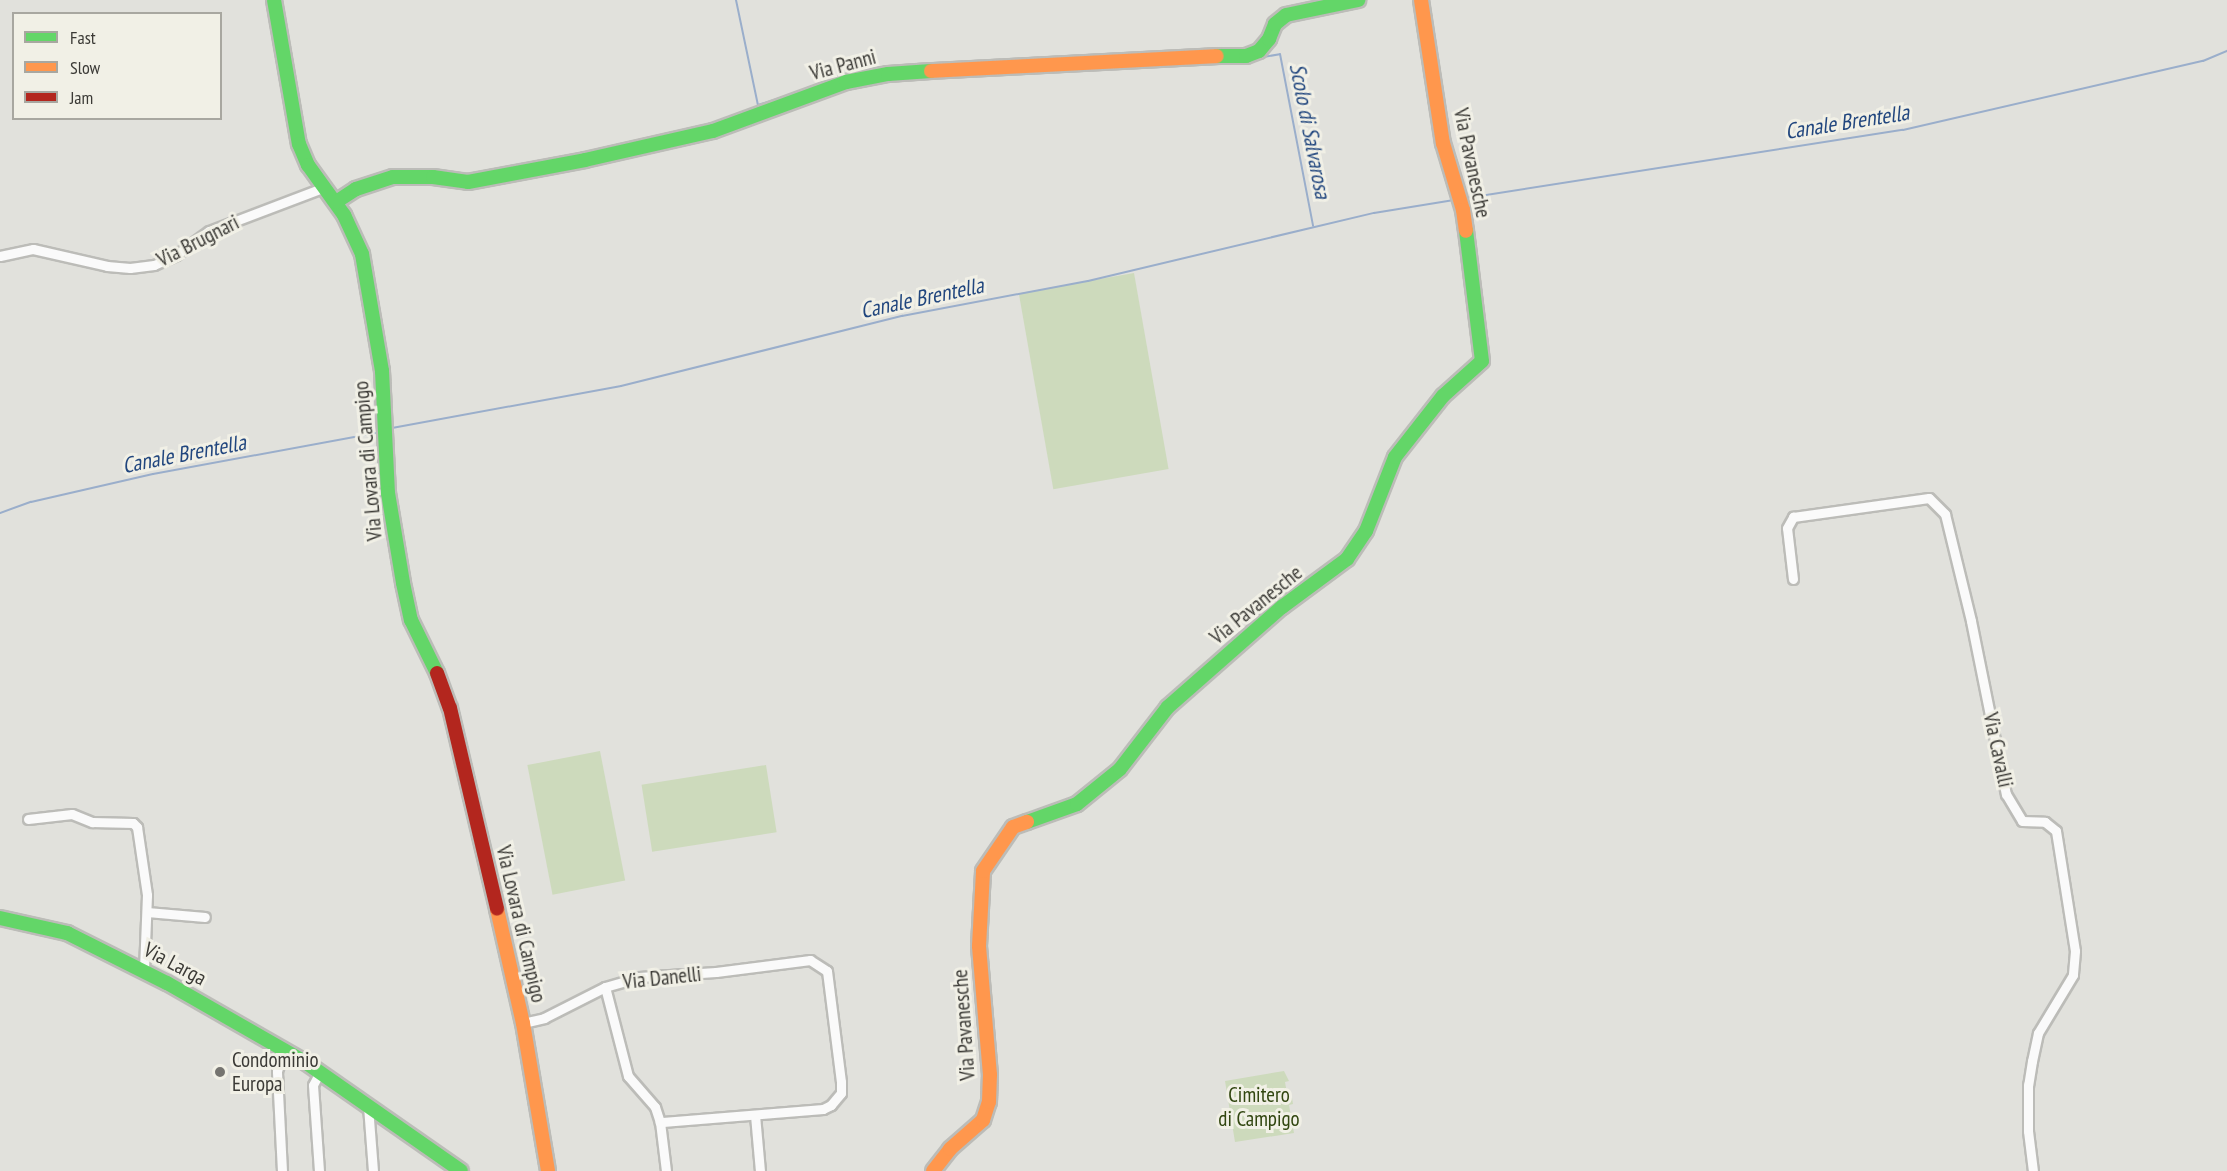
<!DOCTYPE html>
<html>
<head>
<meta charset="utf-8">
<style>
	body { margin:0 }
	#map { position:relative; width:2227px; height:1171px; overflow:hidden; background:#e1e1dc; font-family:"PT Sans Narrow",sans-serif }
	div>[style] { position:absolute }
	.green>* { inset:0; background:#cddabc; transform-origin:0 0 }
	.stream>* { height:2px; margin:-1px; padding:0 1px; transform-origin:1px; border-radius:1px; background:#9aaecb }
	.roads { filter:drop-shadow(2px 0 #bcbcb8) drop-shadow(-2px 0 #bcbcb8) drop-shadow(0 2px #bcbcb8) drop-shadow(0 -2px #bcbcb8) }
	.street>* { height:9px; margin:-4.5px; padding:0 4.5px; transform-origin:4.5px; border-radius:4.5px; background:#fafafa }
	.fast>* { height:14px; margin:-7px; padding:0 7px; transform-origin:7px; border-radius:7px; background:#63d668 }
	.slow>* { height:14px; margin:-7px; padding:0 7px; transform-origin:7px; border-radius:7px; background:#ff974d }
	.jam>* { height:14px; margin:-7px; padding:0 7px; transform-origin:7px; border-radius:7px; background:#b3261e }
	.dots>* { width:16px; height:16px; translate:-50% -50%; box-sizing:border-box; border:3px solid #f1f0e6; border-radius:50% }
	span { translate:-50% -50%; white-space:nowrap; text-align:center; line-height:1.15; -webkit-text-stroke:6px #f1f0e6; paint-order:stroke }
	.street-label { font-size:21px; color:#3b3a36 }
	.poi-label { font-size:21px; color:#3b3a36 }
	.left { translate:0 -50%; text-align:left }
	.park-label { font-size:21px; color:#314610 }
	.water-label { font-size:22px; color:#21467e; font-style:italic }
	.legend { position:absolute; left:12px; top:12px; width:210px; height:108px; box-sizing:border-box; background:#f1f0e6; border:2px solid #a8a7a0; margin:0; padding:8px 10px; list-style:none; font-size:18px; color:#3b3a36 }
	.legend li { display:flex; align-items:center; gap:12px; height:30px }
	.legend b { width:30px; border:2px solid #a8a7a0 }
</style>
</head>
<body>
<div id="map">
	<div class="green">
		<div style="left:1134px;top:273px;width:199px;height:117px;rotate:80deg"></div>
		<div style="left:600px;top:751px;width:132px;height:74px;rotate:79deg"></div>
		<div style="left:766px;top:765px;width:68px;height:126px;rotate:81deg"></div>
		<div style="clip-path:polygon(1284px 1071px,1289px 1081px,1285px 1082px,1288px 1099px,1292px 1098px,1293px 1104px,1289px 1105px,1294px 1133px,1235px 1142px,1225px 1081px)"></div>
	</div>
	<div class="stream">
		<div style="left:736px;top:0;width:107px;rotate:78.2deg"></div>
		<div style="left:758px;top:105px;width:48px;rotate:-18.1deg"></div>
		<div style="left:1258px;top:58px;width:22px;rotate:-10deg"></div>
		<div style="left:1280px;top:54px;width:175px;rotate:79.1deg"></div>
		<div style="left:1162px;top:65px;width:54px;rotate:-2.1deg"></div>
		<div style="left:874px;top:68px;width:24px;rotate:-2deg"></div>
		<div style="left:855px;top:74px;width:14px;rotate:-17deg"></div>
		<div style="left:1467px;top:198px;width:441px;rotate:-8.9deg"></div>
		<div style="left:1903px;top:130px;width:308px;rotate:-13deg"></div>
		<div style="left:2203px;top:61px;width:26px;rotate:-23deg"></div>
		<div style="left:392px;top:428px;width:233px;rotate:-10.4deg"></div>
		<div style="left:621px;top:386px;width:290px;rotate:-14deg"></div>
		<div style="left:902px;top:316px;width:189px;rotate:-10.7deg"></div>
		<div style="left:1088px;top:281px;width:294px;rotate:-13.4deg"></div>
		<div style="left:1374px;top:213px;width:81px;rotate:-9.2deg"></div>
		<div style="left:0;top:513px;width:33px;rotate:-20deg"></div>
		<div style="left:31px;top:502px;width:125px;rotate:-12.9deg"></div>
		<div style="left:153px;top:474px;width:228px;rotate:-10.4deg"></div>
	</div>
	<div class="roads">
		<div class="street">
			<div style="left:0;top:256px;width:34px;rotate:-12deg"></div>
			<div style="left:33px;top:249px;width:76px;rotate:12.9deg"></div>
			<div style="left:107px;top:266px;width:23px;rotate:5deg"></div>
			<div style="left:130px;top:268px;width:24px;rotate:-7deg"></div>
			<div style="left:154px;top:265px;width:24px;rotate:-24deg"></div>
			<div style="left:176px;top:255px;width:41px;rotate:-36deg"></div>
			<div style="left:209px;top:231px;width:121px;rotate:-20.8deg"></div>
			<div style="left:1793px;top:579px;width:51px;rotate:-96.7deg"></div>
			<div style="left:1787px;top:528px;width:13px;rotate:-61deg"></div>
			<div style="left:1793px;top:517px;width:137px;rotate:-8deg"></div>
			<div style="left:1929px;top:498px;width:23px;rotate:45deg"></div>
			<div style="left:1945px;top:514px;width:110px;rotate:76.3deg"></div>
			<div style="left:1971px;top:621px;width:177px;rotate:78.6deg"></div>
			<div style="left:2006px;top:794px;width:31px;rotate:59deg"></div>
			<div style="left:2022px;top:821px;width:23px;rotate:2deg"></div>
			<div style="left:2045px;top:822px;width:14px;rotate:39deg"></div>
			<div style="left:2056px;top:831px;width:121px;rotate:81deg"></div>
			<div style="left:2075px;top:951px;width:24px;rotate:95deg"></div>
			<div style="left:2073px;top:975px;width:68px;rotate:121.1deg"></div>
			<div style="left:2038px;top:1033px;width:29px;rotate:102deg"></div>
			<div style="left:2032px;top:1061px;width:24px;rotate:99deg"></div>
			<div style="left:2028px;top:1085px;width:46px;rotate:90deg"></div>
			<div style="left:2028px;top:1131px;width:40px;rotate:82.9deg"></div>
			<div style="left:28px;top:819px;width:44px;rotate:-6.5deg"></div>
			<div style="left:72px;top:814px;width:22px;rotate:22deg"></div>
			<div style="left:92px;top:822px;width:41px;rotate:1.4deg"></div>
			<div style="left:133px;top:823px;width:6px;rotate:45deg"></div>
			<div style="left:137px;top:827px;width:69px;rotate:81.6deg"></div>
			<div style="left:147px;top:895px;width:76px;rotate:92.3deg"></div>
			<div style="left:147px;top:912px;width:58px;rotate:4.9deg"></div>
			<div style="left:605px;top:987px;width:92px;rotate:75.5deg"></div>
			<div style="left:628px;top:1076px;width:41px;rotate:48.9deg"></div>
			<div style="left:655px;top:1107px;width:16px;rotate:72deg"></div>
			<div style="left:660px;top:1122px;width:49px;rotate:83deg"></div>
			<div style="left:523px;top:1023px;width:22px;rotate:-13deg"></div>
			<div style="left:544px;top:1018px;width:68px;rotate:-26.9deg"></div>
			<div style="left:605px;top:987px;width:35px;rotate:-16deg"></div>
			<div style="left:639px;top:977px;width:77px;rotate:-3.7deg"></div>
			<div style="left:716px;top:972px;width:95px;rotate:-7.3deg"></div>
			<div style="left:810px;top:960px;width:20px;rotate:33deg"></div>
			<div style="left:827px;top:971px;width:112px;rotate:82.8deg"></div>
			<div style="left:841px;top:1082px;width:11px;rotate:90deg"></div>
			<div style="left:841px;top:1093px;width:16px;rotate:130deg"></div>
			<div style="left:831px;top:1105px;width:9px;rotate:153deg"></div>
			<div style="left:823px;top:1109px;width:164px;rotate:175.4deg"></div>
			<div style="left:368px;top:1106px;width:65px;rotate:85.6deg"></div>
			<div style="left:755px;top:1115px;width:56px;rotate:84.9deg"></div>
			<div style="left:282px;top:1171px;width:100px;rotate:-92.9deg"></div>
			<div style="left:277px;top:1071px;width:22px;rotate:-72deg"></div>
			<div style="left:319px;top:1171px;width:86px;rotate:-94deg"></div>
			<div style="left:313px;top:1085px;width:15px;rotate:-62deg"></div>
		</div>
		<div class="fast">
			<div style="left:274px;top:0;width:146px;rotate:80.2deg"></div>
			<div style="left:299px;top:144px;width:23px;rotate:67deg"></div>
			<div style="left:308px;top:165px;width:62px;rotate:54.2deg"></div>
			<div style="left:344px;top:215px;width:43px;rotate:65.2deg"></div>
			<div style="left:362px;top:254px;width:119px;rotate:80.3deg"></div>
			<div style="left:382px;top:371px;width:122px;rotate:87.2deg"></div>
			<div style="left:388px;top:493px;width:91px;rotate:80.5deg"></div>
			<div style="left:403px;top:583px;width:38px;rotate:78deg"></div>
			<div style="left:411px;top:620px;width:59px;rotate:63.9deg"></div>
			<div style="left:1217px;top:56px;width:29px"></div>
			<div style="left:1246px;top:56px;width:14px;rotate:-21deg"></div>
			<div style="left:1259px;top:51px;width:16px;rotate:-50deg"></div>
			<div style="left:1269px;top:39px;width:16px;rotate:-68deg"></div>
			<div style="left:1275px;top:24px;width:14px;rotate:-39deg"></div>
			<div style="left:1286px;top:15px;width:74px;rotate:-11.8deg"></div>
			<div style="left:336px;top:202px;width:24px;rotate:-33deg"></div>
			<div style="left:356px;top:189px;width:39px;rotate:-18deg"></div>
			<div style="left:393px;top:177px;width:40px"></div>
			<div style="left:433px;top:177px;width:35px;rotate:8deg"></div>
			<div style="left:468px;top:182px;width:119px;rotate:-10.6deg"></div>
			<div style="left:585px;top:160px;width:131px;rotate:-12.8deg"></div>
			<div style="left:713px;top:131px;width:142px;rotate:-20.2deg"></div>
			<div style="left:846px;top:82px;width:43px;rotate:-10.8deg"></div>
			<div style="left:888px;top:74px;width:43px;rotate:-4deg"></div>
			<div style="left:1027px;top:822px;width:53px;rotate:-19.8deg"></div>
			<div style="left:1077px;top:804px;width:55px;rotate:-39.1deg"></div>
			<div style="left:1120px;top:769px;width:78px;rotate:-52.3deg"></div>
			<div style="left:1168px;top:707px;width:152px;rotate:-41.3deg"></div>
			<div style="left:1282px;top:607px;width:81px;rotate:-36.4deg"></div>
			<div style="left:1347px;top:559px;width:34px;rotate:-56deg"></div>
			<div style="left:1366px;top:531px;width:79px;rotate:-68.6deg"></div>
			<div style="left:1395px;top:457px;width:78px;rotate:-51.8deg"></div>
			<div style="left:1443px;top:396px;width:52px;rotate:-41.9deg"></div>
			<div style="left:1482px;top:361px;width:131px;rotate:-97deg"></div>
			<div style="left:0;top:918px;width:69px;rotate:12.6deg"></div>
			<div style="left:67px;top:933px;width:112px;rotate:26.6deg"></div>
			<div style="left:167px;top:983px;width:159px;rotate:29.8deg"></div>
			<div style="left:305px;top:1062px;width:190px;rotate:34.9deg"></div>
		</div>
		<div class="slow">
			<div style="left:1421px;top:0;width:145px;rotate:81.3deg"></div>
			<div style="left:1443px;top:143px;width:70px;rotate:73.4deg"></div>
			<div style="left:1463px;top:210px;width:21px;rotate:82deg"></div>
			<div style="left:931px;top:71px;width:286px;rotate:-3deg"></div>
			<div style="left:497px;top:909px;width:117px;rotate:77.2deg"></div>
			<div style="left:523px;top:1023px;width:150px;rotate:80.4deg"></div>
			<div style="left:933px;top:1171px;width:28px;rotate:-52deg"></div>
			<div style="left:950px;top:1149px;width:44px;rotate:-41.3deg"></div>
			<div style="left:983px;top:1120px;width:19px;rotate:-72deg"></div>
			<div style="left:989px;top:1102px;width:27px;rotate:-88deg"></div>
			<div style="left:990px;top:1075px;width:129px;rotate:-94.9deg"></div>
			<div style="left:979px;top:946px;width:75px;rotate:-86.9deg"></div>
			<div style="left:983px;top:871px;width:53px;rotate:-55.7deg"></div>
			<div style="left:1013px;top:827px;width:15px;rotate:-20deg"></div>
		</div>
		<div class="jam">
			<div style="left:437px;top:673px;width:37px;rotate:70deg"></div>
			<div style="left:450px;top:708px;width:206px;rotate:76.8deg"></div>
		</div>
	</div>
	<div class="dots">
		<div style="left:220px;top:1072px;background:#757470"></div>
	</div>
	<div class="street-label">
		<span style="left:843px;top:65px;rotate:-15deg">Via Panni</span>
		<span style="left:1472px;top:163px;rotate:78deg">Via Pavanesche</span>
		<span style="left:198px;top:241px;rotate:-27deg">Via Brugnari</span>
		<span style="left:368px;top:461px;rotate:-95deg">Via Lovara di Campigo</span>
		<span style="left:1256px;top:605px;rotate:-39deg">Via Pavanesche</span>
		<span style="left:1998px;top:750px;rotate:78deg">Via Cavalli</span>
		<span style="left:521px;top:924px;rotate:77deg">Via Lovara di Campigo</span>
		<span style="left:175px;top:964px;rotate:28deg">Via Larga</span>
		<span style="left:662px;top:978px;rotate:-6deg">Via Danelli</span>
		<span style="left:964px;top:1025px;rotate:-94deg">Via Pavanesche</span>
	</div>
	<div class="poi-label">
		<span class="left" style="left:232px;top:1072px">Condominio<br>Europa</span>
	</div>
	<div class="park-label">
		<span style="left:1259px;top:1107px">Cimitero<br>di Campigo</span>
	</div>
	<div class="water-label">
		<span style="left:1847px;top:122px;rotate:-9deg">Canale Brentella</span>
		<span style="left:1310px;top:131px;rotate:79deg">Scolo di Salvarosa</span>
		<span style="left:922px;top:298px;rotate:-12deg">Canale Brentella</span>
		<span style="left:184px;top:454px;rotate:-11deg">Canale Brentella</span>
	</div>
	<ul class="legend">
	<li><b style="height:8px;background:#63d668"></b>Fast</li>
	<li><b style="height:8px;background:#ff974d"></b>Slow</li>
	<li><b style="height:8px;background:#b3261e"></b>Jam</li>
	</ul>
</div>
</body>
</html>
